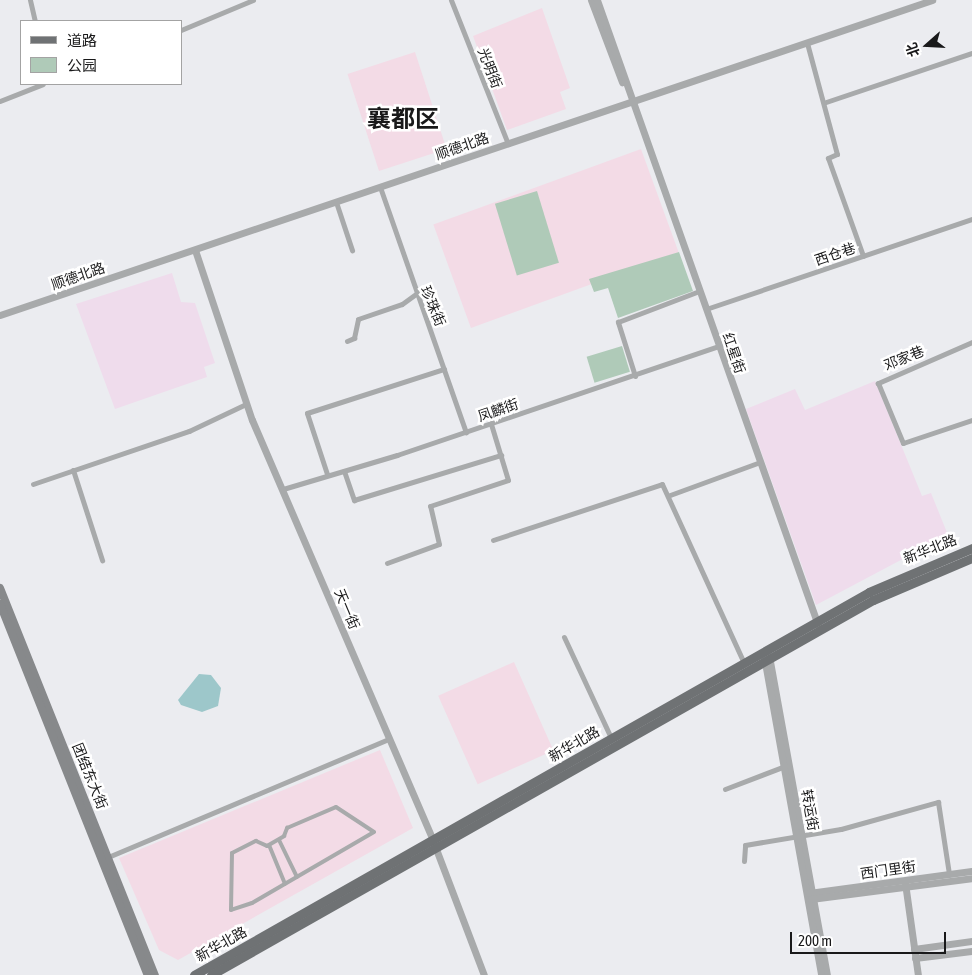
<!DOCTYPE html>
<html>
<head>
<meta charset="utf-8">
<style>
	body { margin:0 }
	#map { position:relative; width:972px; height:975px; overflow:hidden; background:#ebecf0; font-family:"Asap Condensed","Noto Sans SC",sans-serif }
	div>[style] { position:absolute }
	.commercial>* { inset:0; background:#f3dbe6; transform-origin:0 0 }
	.medical>* { inset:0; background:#efdcec }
	.green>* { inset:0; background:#afcab8; transform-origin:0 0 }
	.water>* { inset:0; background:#9dc7ca }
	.pedestrian>* { height:4px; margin:-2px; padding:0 2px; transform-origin:2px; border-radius:2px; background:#a8aaab }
	.minor>* { height:5px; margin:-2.5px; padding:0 2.5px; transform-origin:2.5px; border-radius:2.5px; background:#a8aaab }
	.tertiary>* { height:7px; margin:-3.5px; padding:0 3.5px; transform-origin:3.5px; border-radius:3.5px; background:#a8aaab }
	.secondary>* { height:8px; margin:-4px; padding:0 4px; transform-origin:4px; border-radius:4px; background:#87898b }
	.primary>* { height:9px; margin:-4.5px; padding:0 4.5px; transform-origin:4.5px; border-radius:4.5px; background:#6f7274 }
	span { translate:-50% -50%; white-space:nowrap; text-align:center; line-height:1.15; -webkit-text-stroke:5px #fff; paint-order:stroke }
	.street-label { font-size:14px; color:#19191a }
	.town-label { font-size:24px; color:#19191a; font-weight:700 }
	.legend { position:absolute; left:20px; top:20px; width:162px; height:65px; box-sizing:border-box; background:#fff; border:1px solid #a3a3a3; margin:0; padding:6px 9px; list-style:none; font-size:15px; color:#19191a }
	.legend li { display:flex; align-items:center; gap:10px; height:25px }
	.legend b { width:25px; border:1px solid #a3a3a3 }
	.north { position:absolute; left:902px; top:20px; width:50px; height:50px; -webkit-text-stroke:4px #fff; paint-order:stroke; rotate:251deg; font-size:14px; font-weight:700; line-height:20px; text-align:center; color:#19191a }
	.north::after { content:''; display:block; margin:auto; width:18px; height:22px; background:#19191a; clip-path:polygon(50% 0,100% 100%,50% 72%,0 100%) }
	.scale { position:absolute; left:790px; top:932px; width:156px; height:22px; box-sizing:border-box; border:2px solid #19191a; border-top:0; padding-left:6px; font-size:15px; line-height:18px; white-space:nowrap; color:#19191a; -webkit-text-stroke:4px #fff; paint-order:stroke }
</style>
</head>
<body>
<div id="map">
	<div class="commercial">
		<div style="clip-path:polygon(542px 8px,570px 88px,560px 92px,566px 109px,507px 130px,473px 36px)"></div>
		<div style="left:415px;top:52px;width:102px;height:71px;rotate:72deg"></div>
		<div style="left:641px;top:149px;width:110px;height:221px;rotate:70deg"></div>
		<div style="left:514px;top:662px;width:97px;height:83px;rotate:66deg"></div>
		<div style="clip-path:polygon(380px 750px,413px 828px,178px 960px,159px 950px,119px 858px)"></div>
	</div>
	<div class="medical">
		<div style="clip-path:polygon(172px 273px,181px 302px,195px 303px,215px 363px,204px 367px,207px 377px,115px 409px,76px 304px)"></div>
		<div style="clip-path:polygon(875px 381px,922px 496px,931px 493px,948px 535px,816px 605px,746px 409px,795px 389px,805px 410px)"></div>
	</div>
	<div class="green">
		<div style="left:537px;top:191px;width:75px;height:44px;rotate:73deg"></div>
		<div style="clip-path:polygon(679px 252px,693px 291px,618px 318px,608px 288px,594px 292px,589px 279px)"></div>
		<div style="left:622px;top:346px;width:27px;height:37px;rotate:73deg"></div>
	</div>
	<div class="water">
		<div style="clip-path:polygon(199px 674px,211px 675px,221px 688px,218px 706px,202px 712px,181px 705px,178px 700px)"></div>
	</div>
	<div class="pedestrian">
		<div style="left:336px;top:807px;width:45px;rotate:33.3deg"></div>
		<div style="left:374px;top:832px;width:141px;rotate:149.8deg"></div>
		<div style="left:252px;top:903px;width:22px;rotate:162deg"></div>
		<div style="left:231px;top:910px;width:57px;rotate:-89deg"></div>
		<div style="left:232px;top:853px;width:27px;rotate:-27deg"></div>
		<div style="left:256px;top:841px;width:12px;rotate:24deg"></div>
		<div style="left:267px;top:846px;width:20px;rotate:-30deg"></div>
		<div style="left:284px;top:836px;width:9px;rotate:-69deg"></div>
		<div style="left:287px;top:828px;width:53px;rotate:-23.2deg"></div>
		<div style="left:279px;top:840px;width:41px;rotate:64.1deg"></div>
		<div style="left:269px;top:845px;width:42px;rotate:67.7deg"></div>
	</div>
	<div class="minor">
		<div style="left:30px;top:0;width:22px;rotate:77deg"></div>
		<div style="left:451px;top:0;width:155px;rotate:68.4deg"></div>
		<div style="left:181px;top:30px;width:78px;rotate:-22.6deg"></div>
		<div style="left:807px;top:43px;width:115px;rotate:74.9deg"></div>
		<div style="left:837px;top:154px;width:10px;rotate:156deg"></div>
		<div style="left:828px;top:158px;width:104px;rotate:70.3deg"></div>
		<div style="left:0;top:101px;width:46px;rotate:-21.6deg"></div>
		<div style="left:826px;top:102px;width:154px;rotate:-18.6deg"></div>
		<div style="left:380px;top:187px;width:260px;rotate:70.7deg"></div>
		<div style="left:336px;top:202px;width:51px;rotate:71.6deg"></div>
		<div style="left:706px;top:309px;width:281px;rotate:-18.7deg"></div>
		<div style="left:347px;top:341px;width:8px;rotate:-23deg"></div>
		<div style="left:354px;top:338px;width:19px;rotate:-78deg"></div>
		<div style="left:358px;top:319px;width:46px;rotate:-18.8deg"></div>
		<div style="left:402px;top:304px;width:17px;rotate:-36deg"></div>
		<div style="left:972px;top:342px;width:103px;rotate:156.4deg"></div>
		<div style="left:878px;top:383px;width:65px;rotate:67.4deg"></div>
		<div style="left:903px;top:443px;width:73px;rotate:-18.4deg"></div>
		<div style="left:635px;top:376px;width:57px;rotate:-107.5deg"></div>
		<div style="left:618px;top:322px;width:87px;rotate:-20.9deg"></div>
		<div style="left:73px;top:470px;width:95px;rotate:72.1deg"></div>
		<div style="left:344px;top:471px;width:31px;rotate:71deg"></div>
		<div style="left:354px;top:500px;width:154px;rotate:-17deg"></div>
		<div style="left:327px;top:474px;width:64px;rotate:-108.2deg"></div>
		<div style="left:307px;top:413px;width:144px;rotate:-17.8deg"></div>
		<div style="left:33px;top:484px;width:165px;rotate:-18.8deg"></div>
		<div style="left:189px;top:431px;width:63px;rotate:-25.3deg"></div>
		<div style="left:283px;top:489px;width:119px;rotate:-16.6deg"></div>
		<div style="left:397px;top:455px;width:340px;rotate:-18.7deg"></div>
		<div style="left:670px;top:495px;width:96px;rotate:-20.1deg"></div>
		<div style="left:493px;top:540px;width:178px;rotate:-18.3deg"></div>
		<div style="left:662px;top:484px;width:197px;rotate:65.4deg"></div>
		<div style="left:387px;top:563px;width:55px;rotate:-20.1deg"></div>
		<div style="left:439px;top:544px;width:39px;rotate:-103deg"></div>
		<div style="left:430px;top:506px;width:82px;rotate:-18.4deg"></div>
		<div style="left:508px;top:480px;width:59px;rotate:-106.9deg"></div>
		<div style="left:564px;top:637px;width:111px;rotate:65deg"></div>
		<div style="left:725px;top:789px;width:64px;rotate:-21deg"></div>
		<div style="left:108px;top:857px;width:305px;rotate:-22.8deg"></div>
		<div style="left:744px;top:861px;width:16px;rotate:-86deg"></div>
		<div style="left:745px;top:845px;width:97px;rotate:-9.5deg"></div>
		<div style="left:841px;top:829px;width:101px;rotate:-15.6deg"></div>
		<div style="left:938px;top:802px;width:73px;rotate:81.3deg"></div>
	</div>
	<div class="tertiary">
		<div style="left:591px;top:0;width:88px;rotate:69.3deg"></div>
		<div style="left:597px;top:0;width:663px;rotate:70.53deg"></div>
		<div style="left:195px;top:250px;width:179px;rotate:71.5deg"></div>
		<div style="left:252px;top:420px;width:458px;rotate:66.7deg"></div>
		<div style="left:433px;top:841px;width:143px;rotate:69.2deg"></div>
		<div style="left:0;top:315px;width:984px;rotate:-18.67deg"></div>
		<div style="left:769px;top:656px;width:324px;rotate:79.7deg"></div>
		<div style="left:764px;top:657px;width:323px;rotate:79.8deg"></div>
		<div style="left:905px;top:883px;width:93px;rotate:82deg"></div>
		<div style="left:809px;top:893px;width:164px;rotate:-7.7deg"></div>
		<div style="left:811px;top:899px;width:162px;rotate:-7.4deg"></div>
		<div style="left:914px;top:949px;width:59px;rotate:-7.9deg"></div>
		<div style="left:915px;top:958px;width:57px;rotate:-7deg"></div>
	</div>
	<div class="secondary">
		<div style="left:0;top:588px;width:417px;rotate:68.2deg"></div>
		<div style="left:0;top:604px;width:399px;rotate:68.3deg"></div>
	</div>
	<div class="primary">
		<div style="left:194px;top:975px;width:776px;rotate:-29.57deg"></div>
		<div style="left:869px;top:592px;width:112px;rotate:-23.1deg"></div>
		<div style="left:211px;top:975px;width:761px;rotate:-29.53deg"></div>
		<div style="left:873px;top:600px;width:108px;rotate:-23deg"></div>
	</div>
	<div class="street-label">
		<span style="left:490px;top:68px;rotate:69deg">光明街</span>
		<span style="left:462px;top:146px;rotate:-19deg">顺德北路</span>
		<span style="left:835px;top:254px;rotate:-19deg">西仓巷</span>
		<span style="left:78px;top:276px;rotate:-19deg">顺德北路</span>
		<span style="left:433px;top:306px;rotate:67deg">珍珠街</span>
		<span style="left:734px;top:353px;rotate:71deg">红星街</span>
		<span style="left:904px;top:358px;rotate:-22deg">邓家巷</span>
		<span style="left:498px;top:410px;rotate:-19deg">凤麟街</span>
		<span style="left:930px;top:549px;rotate:-21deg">新华北路</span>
		<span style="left:347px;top:609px;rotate:67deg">天一街</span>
		<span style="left:574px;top:744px;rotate:-30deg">新华北路</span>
		<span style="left:90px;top:776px;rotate:68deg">团结东大街</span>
		<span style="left:810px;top:810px;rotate:80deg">转运街</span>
		<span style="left:888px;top:870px;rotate:-8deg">西门里街</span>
		<span style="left:221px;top:944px;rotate:-29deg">新华北路</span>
	</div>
	<div class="town-label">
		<span style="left:403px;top:119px">襄都区</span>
	</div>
	<ul class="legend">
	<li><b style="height:6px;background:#6f7274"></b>道路</li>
	<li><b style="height:14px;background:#afcab8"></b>公园</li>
	</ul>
	<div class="north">北</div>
	<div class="scale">200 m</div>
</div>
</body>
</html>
